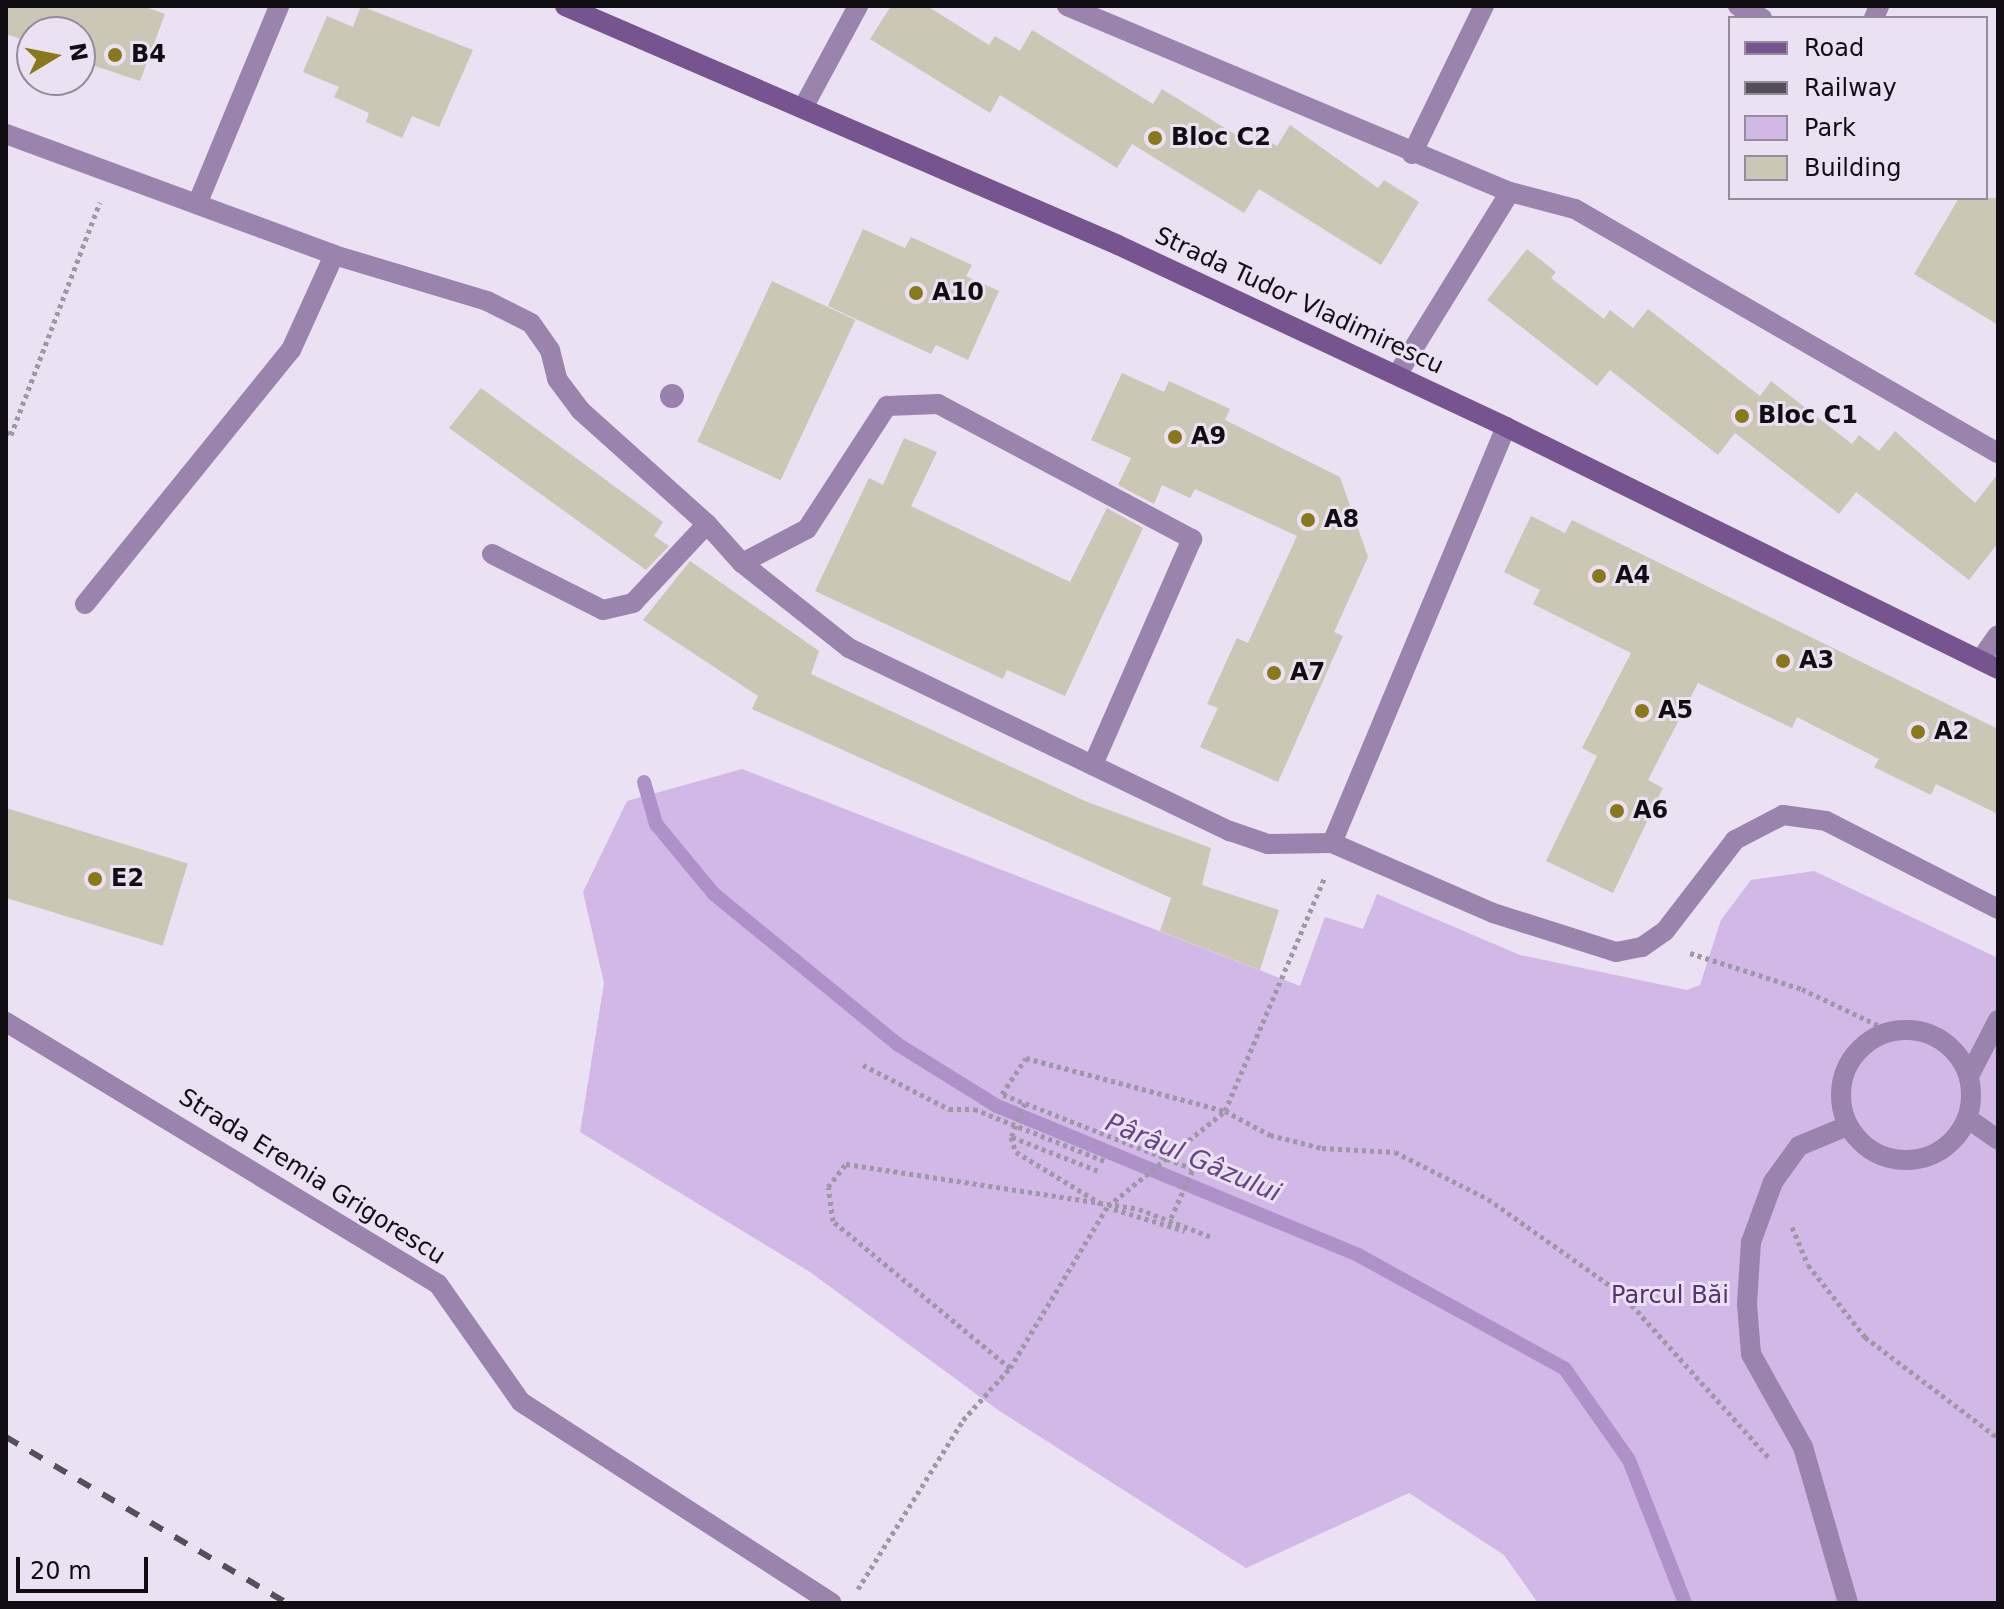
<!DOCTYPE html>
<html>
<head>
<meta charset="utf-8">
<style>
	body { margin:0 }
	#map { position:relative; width:2004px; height:1609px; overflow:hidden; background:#eae1f2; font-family:"DejaVu Sans",sans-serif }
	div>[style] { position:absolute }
	.green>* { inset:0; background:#d1b8e7 }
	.stream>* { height:14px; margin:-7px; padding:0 7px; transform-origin:7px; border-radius:7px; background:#ae91c9 }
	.building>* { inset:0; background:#cac7b5; transform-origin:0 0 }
	.path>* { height:5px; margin-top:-2.5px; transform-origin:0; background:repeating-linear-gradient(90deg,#9e97a4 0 4px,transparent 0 8px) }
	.lane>* { height:20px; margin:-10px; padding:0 10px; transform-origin:10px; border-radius:10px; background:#9a84ad }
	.street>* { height:20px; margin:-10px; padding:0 10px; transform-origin:10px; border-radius:10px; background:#9a84ad }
	.street>.ring { margin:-10px; padding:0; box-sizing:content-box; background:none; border:20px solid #9a84ad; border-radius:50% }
	.secondary>* { height:20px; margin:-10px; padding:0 10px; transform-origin:10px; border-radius:10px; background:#755490 }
	.rail>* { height:6px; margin-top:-3px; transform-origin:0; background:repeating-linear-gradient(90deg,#544f58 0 14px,transparent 0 28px) }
	.trees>* { width:24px; height:24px; margin:-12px; border-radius:50%; background:#9980ad }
	.dots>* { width:22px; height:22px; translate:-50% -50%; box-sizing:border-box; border:4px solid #eae1f2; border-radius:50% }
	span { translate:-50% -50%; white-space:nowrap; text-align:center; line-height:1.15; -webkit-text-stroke:6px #eae1f2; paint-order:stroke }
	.poi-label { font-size:24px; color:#110e13; font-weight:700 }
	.left { translate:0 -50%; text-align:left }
	.street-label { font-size:24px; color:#110e13 }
	.park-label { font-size:24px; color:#573174 }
	.water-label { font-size:26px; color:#694287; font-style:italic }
	.frame { position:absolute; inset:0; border:8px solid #110e13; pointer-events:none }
	.legend { position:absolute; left:1728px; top:16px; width:260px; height:184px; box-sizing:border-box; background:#eae1f2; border:2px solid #938d99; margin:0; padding:10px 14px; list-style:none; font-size:24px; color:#110e13 }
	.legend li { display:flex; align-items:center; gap:16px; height:40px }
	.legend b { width:40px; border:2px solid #938d99 }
	.north { position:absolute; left:16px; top:16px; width:80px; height:80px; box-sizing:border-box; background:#eae1f2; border:2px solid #938d99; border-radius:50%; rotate:80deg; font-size:22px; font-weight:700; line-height:32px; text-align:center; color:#110e13 }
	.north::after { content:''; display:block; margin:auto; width:28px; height:36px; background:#8a781c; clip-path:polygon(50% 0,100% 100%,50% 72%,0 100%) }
	.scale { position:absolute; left:16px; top:1557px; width:132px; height:36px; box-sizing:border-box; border:4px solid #110e13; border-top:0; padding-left:10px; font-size:24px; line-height:28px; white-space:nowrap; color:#110e13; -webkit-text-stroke:6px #eae1f2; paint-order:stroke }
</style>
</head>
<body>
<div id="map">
	<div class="green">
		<div style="clip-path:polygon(742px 769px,1300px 986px,1325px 917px,1363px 929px,1377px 894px,1520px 955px,1687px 990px,1700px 985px,1721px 920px,1751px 880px,1814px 871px,1998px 958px,1998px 1603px,1538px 1603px,1504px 1555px,1409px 1493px,1246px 1568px,998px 1410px,810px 1272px,580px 1132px,604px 983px,583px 892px,627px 801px)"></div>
	</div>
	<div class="stream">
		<div style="left:644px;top:782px;width:44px;rotate:74.1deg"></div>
		<div style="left:656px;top:824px;width:91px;rotate:50.4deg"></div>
		<div style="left:714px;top:894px;width:237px;rotate:39.3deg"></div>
		<div style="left:897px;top:1044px;width:118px;rotate:31.8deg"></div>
		<div style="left:997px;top:1106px;width:391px;rotate:22.4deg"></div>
		<div style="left:1358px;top:1255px;width:236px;rotate:28.8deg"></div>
		<div style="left:1565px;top:1369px;width:111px;rotate:54.9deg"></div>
		<div style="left:1629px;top:1460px;width:154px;rotate:68.6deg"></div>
	</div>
	<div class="building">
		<div style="clip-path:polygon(6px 6px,143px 6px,165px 14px,140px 81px,80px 61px,80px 32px,32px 32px,32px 43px,6px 34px)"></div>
		<div style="clip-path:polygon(361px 6px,473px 50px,439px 127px,412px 116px,402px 138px,366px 122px,369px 113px,334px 97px,339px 87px,303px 72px,327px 16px,353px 27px)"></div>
		<div style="clip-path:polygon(891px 6px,927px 6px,989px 45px,995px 36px,1020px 51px,1032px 30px,1153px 104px,1162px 89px,1249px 143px,1256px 133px,1277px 146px,1290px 125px,1378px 188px,1384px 180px,1419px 202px,1381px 265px,1259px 189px,1244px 213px,1132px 144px,1117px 168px,1000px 95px,990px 113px,870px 39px)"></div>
		<div style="clip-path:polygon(1959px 198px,1998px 198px,1998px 325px,1914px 274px)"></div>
		<div style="clip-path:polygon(863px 229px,905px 248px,911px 237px,972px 265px,966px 276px,999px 291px,968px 360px,936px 345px,931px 354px,828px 306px)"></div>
		<div style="clip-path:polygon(1527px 249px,1556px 272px,1551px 278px,1604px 319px,1610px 310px,1633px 328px,1648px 309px,1760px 396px,1771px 381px,1852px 444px,1859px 435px,1879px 451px,1895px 431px,1975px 503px,1998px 474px,1998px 543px,1969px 580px,1856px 492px,1839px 514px,1735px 433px,1718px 455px,1610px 370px,1597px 386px,1487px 300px)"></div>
		<div style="left:772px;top:281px;width:92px;height:177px;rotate:25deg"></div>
		<div style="clip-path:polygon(1122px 373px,1164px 392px,1169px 381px,1230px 409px,1225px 420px,1340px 477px,1368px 557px,1334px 632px,1343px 636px,1278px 782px,1200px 747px,1218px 708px,1207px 704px,1237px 638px,1248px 643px,1297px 536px,1195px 489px,1190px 498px,1162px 485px,1154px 504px,1118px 485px,1131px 458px,1091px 440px)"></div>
		<div style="clip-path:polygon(481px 388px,663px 522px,654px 536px,669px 546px,646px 570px,449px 428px)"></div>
		<div style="clip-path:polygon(904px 438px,937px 452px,911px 506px,1070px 582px,1107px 508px,1143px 528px,1065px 696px,1007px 670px,1003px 679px,815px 591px,869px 478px,883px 485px)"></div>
		<div style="clip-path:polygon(1531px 516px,1565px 533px,1572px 520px,1998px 729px,1998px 814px,1936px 784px,1931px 795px,1874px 767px,1879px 759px,1797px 717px,1792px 728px,1698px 683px,1648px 780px,1663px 788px,1613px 893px,1546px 861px,1597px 756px,1582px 748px,1631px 653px,1533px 604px,1540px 590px,1504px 572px)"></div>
		<div style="clip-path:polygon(690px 561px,819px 651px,811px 674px,1085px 801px,1211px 848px,1202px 885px,1279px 910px,1260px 970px,1160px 931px,1171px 898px,752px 709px,758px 696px,643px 620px)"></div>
		<div style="left:6px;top:808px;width:190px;height:86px;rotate:17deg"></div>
	</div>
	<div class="path">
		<div style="left:6px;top:432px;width:6px;rotate:31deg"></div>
		<div style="left:11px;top:435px;width:249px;rotate:-69.1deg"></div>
		<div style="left:1690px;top:953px;width:118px;rotate:17.8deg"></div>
		<div style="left:1802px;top:989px;width:100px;rotate:25.5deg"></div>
		<div style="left:863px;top:1065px;width:97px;rotate:27.1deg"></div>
		<div style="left:949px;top:1109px;width:25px"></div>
		<div style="left:974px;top:1109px;width:141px;rotate:21.7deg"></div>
		<div style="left:1025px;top:1103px;width:37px;rotate:112deg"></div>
		<div style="left:1011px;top:1137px;width:16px;rotate:72deg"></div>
		<div style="left:1016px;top:1152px;width:102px;rotate:31.3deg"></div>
		<div style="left:1012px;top:1137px;width:96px;rotate:21.5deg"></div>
		<div style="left:1108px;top:1206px;width:151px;rotate:-39.1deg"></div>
		<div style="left:1225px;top:1111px;width:255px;rotate:-66.9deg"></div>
		<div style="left:1114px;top:1209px;width:74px;rotate:17.2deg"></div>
		<div style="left:1171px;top:1218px;width:54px;rotate:-65.8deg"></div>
		<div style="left:1193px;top:1169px;width:205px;rotate:-158.6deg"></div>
		<div style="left:1002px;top:1094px;width:43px;rotate:-56.3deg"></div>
		<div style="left:1026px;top:1058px;width:206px;rotate:14.9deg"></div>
		<div style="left:1225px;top:1111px;width:51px;rotate:28.1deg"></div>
		<div style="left:1270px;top:1135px;width:54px;rotate:14deg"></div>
		<div style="left:1322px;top:1148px;width:73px;rotate:3.1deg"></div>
		<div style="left:1395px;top:1152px;width:104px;rotate:26.8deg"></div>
		<div style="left:1488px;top:1199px;width:163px;rotate:35.3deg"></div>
		<div style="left:1621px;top:1293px;width:222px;rotate:48.1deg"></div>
		<div style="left:1792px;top:1227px;width:41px;rotate:67.2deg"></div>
		<div style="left:1808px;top:1265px;width:92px;rotate:51.6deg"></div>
		<div style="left:1865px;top:1337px;width:167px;rotate:37.2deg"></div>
		<div style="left:1010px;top:1368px;width:230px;rotate:-140.3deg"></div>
		<div style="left:833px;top:1221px;width:34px;rotate:-98deg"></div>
		<div style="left:828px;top:1187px;width:29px;rotate:-52deg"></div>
		<div style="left:846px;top:1164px;width:296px;rotate:8.7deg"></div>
		<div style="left:1139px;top:1209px;width:80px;rotate:21.1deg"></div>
		<div style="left:858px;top:1589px;width:199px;rotate:-58.1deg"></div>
		<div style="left:963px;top:1420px;width:70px;rotate:-47.9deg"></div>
		<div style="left:1010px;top:1368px;width:188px;rotate:-58.9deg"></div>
	</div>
	<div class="lane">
		<div style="left:6px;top:134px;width:350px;rotate:20.2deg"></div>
		<div style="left:334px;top:255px;width:160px;rotate:16.7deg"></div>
		<div style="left:487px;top:301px;width:49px;rotate:26.6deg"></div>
		<div style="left:531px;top:323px;width:33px;rotate:55deg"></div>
		<div style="left:550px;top:350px;width:30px;rotate:76deg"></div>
		<div style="left:557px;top:379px;width:39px;rotate:53deg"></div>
		<div style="left:580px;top:410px;width:171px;rotate:41.9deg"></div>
		<div style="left:707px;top:524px;width:52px;rotate:48.1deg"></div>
		<div style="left:742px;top:563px;width:137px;rotate:38.5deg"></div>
		<div style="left:849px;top:648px;width:423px;rotate:25.7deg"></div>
		<div style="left:1230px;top:831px;width:40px;rotate:18.9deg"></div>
		<div style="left:1268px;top:844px;width:64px;rotate:-0.9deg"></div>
		<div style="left:1332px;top:843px;width:176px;rotate:23.5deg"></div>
		<div style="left:1493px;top:913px;width:129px;rotate:17.6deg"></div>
		<div style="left:1616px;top:952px;width:26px;rotate:-11deg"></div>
		<div style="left:1642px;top:947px;width:28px;rotate:-35deg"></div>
		<div style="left:1665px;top:931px;width:115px;rotate:-52.4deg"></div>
		<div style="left:1735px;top:840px;width:54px;rotate:-27.5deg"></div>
		<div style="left:1783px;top:815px;width:43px;rotate:7.9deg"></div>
		<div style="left:1826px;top:821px;width:193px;rotate:27.1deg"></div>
		<div style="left:1412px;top:154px;width:165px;rotate:-64.1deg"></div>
		<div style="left:198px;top:202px;width:212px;rotate:-67.5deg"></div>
		<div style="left:492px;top:554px;width:124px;rotate:26.8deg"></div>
		<div style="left:603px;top:610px;width:31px;rotate:-13deg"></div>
		<div style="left:633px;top:603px;width:108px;rotate:-46.9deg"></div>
		<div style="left:742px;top:563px;width:73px;rotate:-27.6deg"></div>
		<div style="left:807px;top:529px;width:147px;rotate:-57deg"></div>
		<div style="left:887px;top:406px;width:51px;rotate:-2.2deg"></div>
		<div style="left:938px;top:404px;width:288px;rotate:28deg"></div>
		<div style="left:1192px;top:539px;width:247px;rotate:113.7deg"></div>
		<div style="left:85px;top:604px;width:327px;rotate:-51deg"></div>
		<div style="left:291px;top:350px;width:104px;rotate:-65.6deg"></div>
		<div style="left:1969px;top:1076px;width:63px;rotate:-62.6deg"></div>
	</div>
	<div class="street">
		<div style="left:1067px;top:6px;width:480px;rotate:22.8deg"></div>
		<div style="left:1738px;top:6px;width:27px;rotate:27deg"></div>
		<div style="left:1874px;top:18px;width:13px;rotate:-67deg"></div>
		<div style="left:804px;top:106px;width:114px;rotate:-61.6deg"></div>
		<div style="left:1397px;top:375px;width:215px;rotate:-58.3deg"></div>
		<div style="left:1510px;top:192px;width:67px;rotate:14.7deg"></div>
		<div style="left:1575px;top:209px;width:488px;rotate:30deg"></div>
		<div style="left:1981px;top:659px;width:29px;rotate:-55deg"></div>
		<div style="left:1332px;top:843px;width:451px;rotate:-67.3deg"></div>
		<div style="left:6px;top:1022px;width:505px;rotate:31.24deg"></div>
		<div style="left:438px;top:1284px;width:144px;rotate:54.9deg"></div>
		<div style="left:521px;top:1402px;width:370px;rotate:32.9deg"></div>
		<div class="ring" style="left:1841px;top:1030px;width:110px;height:110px"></div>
		<div style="left:1967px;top:1118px;width:38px;rotate:35deg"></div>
		<div style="left:1847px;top:1126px;width:52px;rotate:157.4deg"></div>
		<div style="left:1799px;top:1146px;width:44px;rotate:125.8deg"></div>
		<div style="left:1773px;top:1182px;width:64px;rotate:110.1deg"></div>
		<div style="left:1751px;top:1242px;width:62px;rotate:93.7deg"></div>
		<div style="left:1747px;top:1304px;width:50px;rotate:85.4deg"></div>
		<div style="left:1751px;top:1354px;width:107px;rotate:60.8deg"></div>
		<div style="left:1803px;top:1447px;width:162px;rotate:73.9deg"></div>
	</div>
	<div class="secondary">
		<div style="left:565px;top:6px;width:602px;rotate:23.37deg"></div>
		<div style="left:1118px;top:245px;width:429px;rotate:25.1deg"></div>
		<div style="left:1506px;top:427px;width:548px;rotate:26.19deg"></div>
	</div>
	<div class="rail">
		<div style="left:6px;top:1437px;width:326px;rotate:30.6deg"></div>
	</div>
	<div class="trees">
		<div style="left:672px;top:396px"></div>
	</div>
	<div class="dots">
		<div style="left:115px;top:55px;background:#8a781c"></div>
		<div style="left:1155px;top:138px;background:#8a781c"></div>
		<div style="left:916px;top:293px;background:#8a781c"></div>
		<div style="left:1742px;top:416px;background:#8a781c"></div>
		<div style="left:1175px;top:437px;background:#8a781c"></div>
		<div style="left:1308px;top:520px;background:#8a781c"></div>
		<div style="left:1599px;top:576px;background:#8a781c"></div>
		<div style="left:1783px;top:661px;background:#8a781c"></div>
		<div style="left:1274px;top:673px;background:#8a781c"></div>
		<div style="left:1642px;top:711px;background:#8a781c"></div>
		<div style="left:1918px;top:732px;background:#8a781c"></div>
		<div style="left:1617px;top:811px;background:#8a781c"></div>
		<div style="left:95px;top:879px;background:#8a781c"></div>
	</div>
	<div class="poi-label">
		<span class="left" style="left:131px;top:55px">B4</span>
		<span class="left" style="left:1171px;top:138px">Bloc C2</span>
		<span class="left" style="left:932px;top:293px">A10</span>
		<span class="left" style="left:1758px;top:416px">Bloc C1</span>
		<span class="left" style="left:1191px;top:437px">A9</span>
		<span class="left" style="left:1324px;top:520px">A8</span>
		<span class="left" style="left:1615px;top:576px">A4</span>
		<span class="left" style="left:1799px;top:661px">A3</span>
		<span class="left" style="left:1290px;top:673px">A7</span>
		<span class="left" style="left:1658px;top:711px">A5</span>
		<span class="left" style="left:1934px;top:732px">A2</span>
		<span class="left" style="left:1633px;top:811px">A6</span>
		<span class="left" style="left:111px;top:879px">E2</span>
	</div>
	<div class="street-label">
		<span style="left:1299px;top:301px;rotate:25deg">Strada Tudor Vladimirescu</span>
		<span style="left:312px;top:1177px;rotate:32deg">Strada Eremia Grigorescu</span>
	</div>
	<div class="park-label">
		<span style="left:1670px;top:1296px">Parcul Băi</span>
	</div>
	<div class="water-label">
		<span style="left:1193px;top:1158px;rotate:23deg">Pârâul Gâzului</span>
	</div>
	<div class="frame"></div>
	<ul class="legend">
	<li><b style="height:10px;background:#755490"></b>Road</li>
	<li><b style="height:10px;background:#544f58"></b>Railway</li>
	<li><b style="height:22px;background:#d1b8e7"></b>Park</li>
	<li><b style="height:22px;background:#cac7b5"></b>Building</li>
	</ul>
	<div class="north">N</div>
	<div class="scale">20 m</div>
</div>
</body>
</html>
